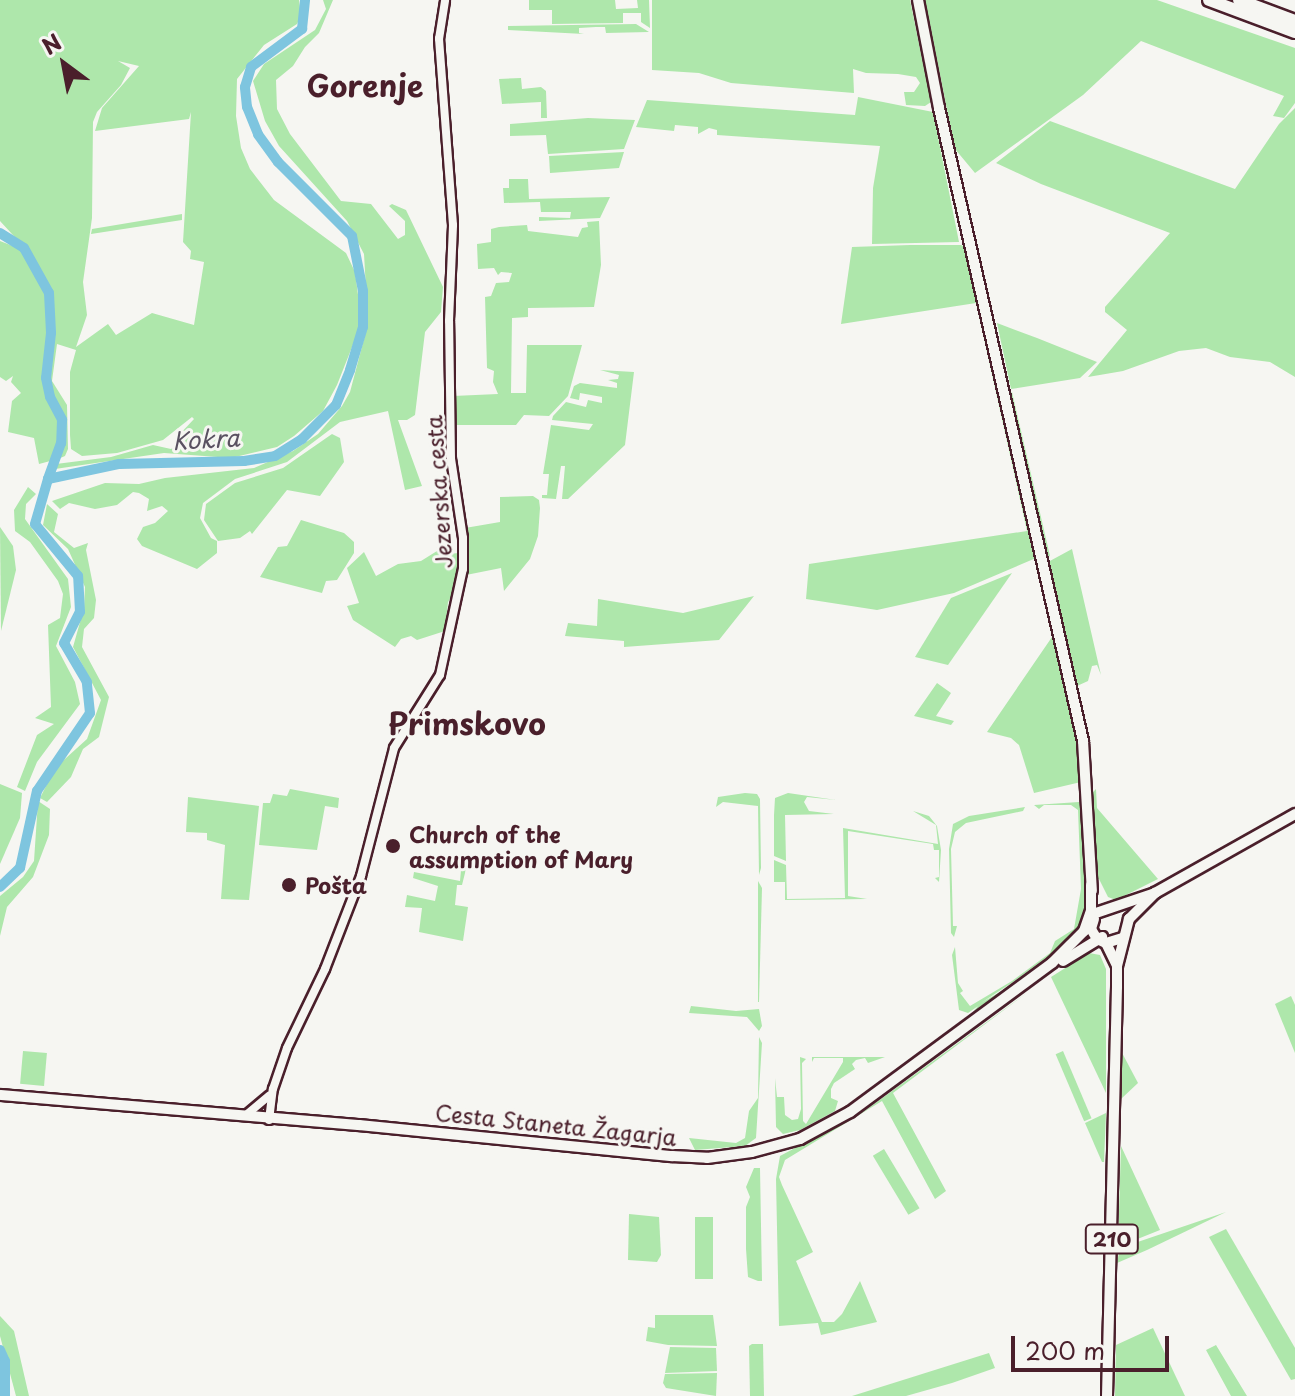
<!DOCTYPE html>
<html>
<head>
<meta charset="utf-8">
<style>
	body { margin:0 }
	#map { position:relative; width:1295px; height:1396px; overflow:hidden; background:#f6f6f2; font-family:"Playpen Sans",sans-serif }
	div>[style] { position:absolute }
	.green>* { inset:0; background:#aee7ab; transform-origin:0 0 }
	.river>* { height:10px; margin:-5px; padding:0 5px; transform-origin:5px; border-radius:5px; background:#7ec5df }
	.roads { filter:drop-shadow(2px 0 #4a1f2b) drop-shadow(-2px 0 #4a1f2b) drop-shadow(0 2px #4a1f2b) drop-shadow(0 -2px #4a1f2b) }
	.minor>* { height:8px; margin:-4px; padding:0 4px; transform-origin:4px; border-radius:4px; background:#f6f6f2 }
	.major>* { height:10px; margin:-5px; padding:0 5px; transform-origin:5px; border-radius:5px; background:#f6f6f2 }
	.highway>* { height:12px; margin:-6px; padding:0 6px; transform-origin:6px; border-radius:6px; background:#f6f6f2 }
	.dots>* { width:22px; height:22px; translate:-50% -50%; box-sizing:border-box; border:4px solid #f6f6f2; border-radius:50% }
	span { translate:-50% -50%; white-space:nowrap; text-align:center; line-height:1.15; -webkit-text-stroke:6px #f6f6f2; paint-order:stroke }
	.shield-label span { padding:2px 6px; background:#f6f6f2; border:2px solid; border-radius:6px; -webkit-text-stroke-width:0 }
	.shield-label { font-size:20px; color:#4a1f2b; font-weight:700 }
	.street-label { font-size:22px; color:#4a1f2b }
	.poi-label { font-size:22px; color:#4a1f2b; font-weight:700 }
	.left { translate:0 -50%; text-align:left }
	.water-label { font-size:24px; color:#5a5161; font-style:italic }
	.district-label { font-size:30px; color:#4a1f2b; font-weight:700 }
	.north { position:absolute; left:24px; top:24px; width:80px; height:80px; -webkit-text-stroke:6px #f6f6f2; paint-order:stroke; rotate:328deg; font-size:22px; font-weight:700; line-height:32px; text-align:center; color:#4a1f2b }
	.north::after { content:''; display:block; margin:auto; width:28px; height:36px; background:#4a1f2b; clip-path:polygon(50% 0,100% 100%,50% 72%,0 100%) }
	.scale { position:absolute; left:1011px; top:1336px; width:158px; height:36px; box-sizing:border-box; border:4px solid #4a1f2b; border-top:0; padding-left:10px; font-size:24px; line-height:28px; white-space:nowrap; color:#4a1f2b; -webkit-text-stroke:6px #f6f6f2; paint-order:stroke }
</style>
</head>
<body>
<div id="map">
	<div class="green">
		<div style="clip-path:polygon(evenodd,0 0,299px 0,301px 16px,297px 24px,264px 45px,237px 79px,236px 116px,241px 148px,250px 169px,274px 200px,346px 253px,355px 272px,359px 302px,358px 332px,337px 385px,323px 411px,294px 436px,277px 447px,231px 458px,164px 453px,55px 469px,56px 464px,111px 457px,153px 445px,171px 449px,178px 445px,178px 436px,194px 419px,192px 417px,163px 440px,117px 453px,82px 456px,71px 449px,70px 435px,70px 372px,76px 350px,57px 344px,52px 381px,67px 405px,68px 449px,65px 456px,58px 459px,65px 429px,49px 379px,54px 319px,51px 293px,35px 259px,0 221px,0 0,118px 61px,139px 66px,102px 108px,95px 131px,189px 119px,191px 112px,183px 242px,191px 251px,190px 259px,204px 262px,194px 325px,152px 313px,116px 335px,108px 324px,76px 347px,87px 315px,83px 282px,92px 218px,93px 122px,97px 112px,121px 85px,130px 68px,118px 61px)"></div>
		<div style="clip-path:polygon(323px 0,333px 0,319px 33px,305px 47px,293px 66px,276px 80px,277px 109px,290px 134px,341px 201px,371px 204px,398px 239px,405px 235px,405px 221px,389px 206px,392px 204px,406px 210px,443px 287px,441px 312px,425px 332px,415px 415px,407px 420px,398px 420px,422px 486px,405px 490px,388px 411px,340px 422px,287px 462px,235px 479px,203px 503px,200px 518px,211px 538px,217px 541px,217px 553px,197px 569px,142px 546px,137px 539px,143px 527px,155px 523px,168px 511px,162px 506px,147px 511px,149px 499px,139px 493px,133px 492px,117px 505px,95px 509px,69px 503px,60px 509px,52px 501px,105px 483px,139px 484px,165px 478px,254px 468px,293px 451px,318px 434px,342px 406px,350px 392px,368px 324px,364px 254px,347px 221px,279px 146px,265px 121px,253px 81px,264px 64px,315px 30px,326px 9px)"></div>
		<div style="clip-path:polygon(529px 0,615px 0,616px 9px,638px 8px,637px 0,649px 0,650px 28px,641px 22px,641px 13px,623px 13px,623px 23px,552px 24px,552px 10px,529px 10px)"></div>
		<div style="clip-path:polygon(652px 0,910px 0,931px 102px,925px 106px,906px 105px,904px 92px,914px 92px,920px 83px,916px 77px,898px 74px,866px 73px,853px 69px,854px 93px,731px 83px,699px 73px,652px 70px)"></div>
		<div style="clip-path:polygon(925px 0,1157px 0,1295px 48px,1295px 103px,1284px 118px,1273px 116px,1284px 96px,1141px 41px,1083px 95px,975px 173px,955px 149px)"></div>
		<div style="clip-path:polygon(636px 24px,649px 32px,606px 33px,605px 27px,596px 27px,579px 28px,579px 33px,584px 34px,508px 30px,508px 26px)"></div>
		<div style="clip-path:polygon(521px 78px,522px 89px,541px 87px,546px 91px,547px 118px,541px 118px,541px 102px,502px 104px,499px 79px)"></div>
		<div style="clip-path:polygon(858px 97px,933px 112px,959px 242px,872px 244px,873px 188px,880px 146px,717px 135px,717px 130px,709px 128px,698px 134px,698px 127px,675px 125px,674px 131px,636px 127px,647px 100px,855px 115px)"></div>
		<div style="clip-path:polygon(1295px 108px,1295px 377px,1270px 362px,1230px 357px,1206px 348px,1179px 351px,1123px 371px,1088px 377px,1127px 330px,1105px 312px,1105px 307px,1170px 233px,1041px 184px,996px 163px,1050px 121px,1235px 189px,1279px 124px)"></div>
		<div style="clip-path:polygon(588px 118px,635px 120px,624px 149px,548px 154px,546px 135px,510px 136px,510px 124px)"></div>
		<div style="clip-path:polygon(624px 152px,619px 168px,550px 173px,549px 156px)"></div>
		<div style="clip-path:polygon(509px 179px,528px 179px,529px 199px,610px 197px,600px 218px,539px 221px,539px 217px,570px 218px,571px 212px,541px 212px,540px 202px,504px 203px,503px 188px,509px 188px)"></div>
		<div style="clip-path:polygon(182px 214px,182px 220px,91px 234px,92px 229px)"></div>
		<div style="clip-path:polygon(599px 221px,601px 265px,594px 307px,528px 308px,528px 317px,512px 318px,511px 393px,526px 393px,527px 345px,582px 345px,568px 396px,549px 416px,524px 415px,516px 425px,454px 425px,453px 396px,498px 394px,493px 382px,494px 371px,487px 368px,485px 297px,491px 296px,496px 283px,509px 282px,512px 273px,501px 272px,498px 275px,494px 268px,478px 269px,477px 244px,491px 242px,491px 229px,499px 227px,527px 225px,528px 231px,578px 237px,582px 228px,588px 227px,587px 222px)"></div>
		<div style="clip-path:polygon(0 241px,23px 250px,42px 279px,47px 294px,49px 323px,42px 377px,47px 398px,60px 418px,60px 431px,54px 460px,39px 464px,34px 438px,8px 432px,12px 401px,21px 393px,11px 382px,13px 376px,6px 381px,0 377px)"></div>
		<div style="clip-path:polygon(910px 245px,961px 245px,967px 248px,1036px 558px,954px 593px,877px 610px,806px 599px,809px 564px,1027px 531px,976px 303px,841px 324px,852px 247px)"></div>
		<div style="clip-path:polygon(997px 323px,1037px 338px,1097px 362px,1080px 378px,1011px 389px)"></div>
		<div style="clip-path:polygon(600px 370px,634px 372px,625px 445px,568px 499px,562px 499px,565px 466px,561px 466px,556px 499px,542px 498px,542px 495px,547px 495px,549px 474px,543px 474px,551px 425px,589px 430px,593px 424px,552px 420px,553px 416px,566px 402px,586px 407px,588px 400px,602px 403px,602px 397px,580px 393px,579px 400px,570px 398px,574px 386px,580px 383px,617px 388px,617px 383px,608px 380px,618px 379px,619px 375px)"></div>
		<div style="clip-path:polygon(1012px 392px,1050px 556px,1047px 557px,1021px 454px,1009px 395px)"></div>
		<div style="clip-path:polygon(332px 434px,340px 438px,344px 462px,320px 496px,287px 490px,252px 534px,250px 531px,240px 538px,218px 541px,204px 520px,206px 504px,235px 483px,283px 468px)"></div>
		<div style="clip-path:polygon(28px 487px,36px 494px,26px 504px,25px 519px,68px 579px,71px 607px,56px 646px,75px 682px,80px 704px,37px 762px,25px 791px,17px 787px,37px 735px,54px 724px,35px 718px,51px 707px,48px 625px,60px 618px,63px 594px,58px 581px,30px 542px,15px 531px,14px 510px)"></div>
		<div style="clip-path:polygon(533px 496px,539px 500px,540px 508px,538px 536px,530px 559px,504px 591px,501px 568px,466px 575px,465px 528px,500px 522px,500px 497px)"></div>
		<div style="clip-path:polygon(47px 504px,58px 514px,54px 532px,74px 548px,88px 543px,86px 550px,96px 600px,94px 618px,84px 629px,82px 647px,109px 697px,99px 737px,83px 749px,71px 777px,47px 802px,40px 798px,55px 768px,87px 739px,101px 700px,73px 647px,84px 608px,85px 587px,68px 549px,43px 525px)"></div>
		<div style="clip-path:polygon(301px 520px,344px 533px,354px 542px,354px 553px,337px 580px,326px 581px,322px 593px,260px 577px,278px 547px,287px 546px)"></div>
		<div style="clip-path:polygon(0 527px,13px 546px,16px 570px,1px 631px)"></div>
		<div style="clip-path:polygon(445px 546px,447px 554px,459px 553px,456px 589px,448px 602px,445px 631px,417px 640px,411px 636px,401px 639px,395px 647px,353px 620px,347px 606px,359px 603px,347px 568px,364px 552px,376px 576px,398px 564px,421px 561px)"></div>
		<div style="clip-path:polygon(1072px 549px,1101px 675px,1097px 665px,1092px 666px,1088px 681px,1077px 686px,1048px 562px)"></div>
		<div style="clip-path:polygon(1036px 565px,1040px 567px,1082px 754px,1081px 782px,1034px 793px,1019px 745px,1011px 738px,987px 732px,1052px 637px)"></div>
		<div style="clip-path:polygon(1012px 573px,948px 665px,915px 657px,951px 598px)"></div>
		<div style="clip-path:polygon(754px 596px,719px 640px,624px 647px,624px 641px,565px 636px,568px 623px,597px 626px,598px 599px,683px 613px)"></div>
		<div style="clip-path:polygon(937px 683px,951px 693px,936px 716px,954px 721px,951px 725px,914px 716px)"></div>
		<div style="clip-path:polygon(0 784px,22px 793px,20px 818px,0 864px)"></div>
		<div style="clip-path:polygon(290px 789px,339px 798px,338px 808px,325px 806px,317px 850px,259px 845px,263px 803px,270px 803px,273px 794px,287px 796px)"></div>
		<div style="clip-path:polygon(1096px 789px,1097px 808px,1158px 879px,1116px 900px,1108px 897px,1099px 879px,1095px 879px,1091px 849px,1093px 792px)"></div>
		<div style="clip-path:polygon(745px 793px,757px 794px,760px 799px,761px 868px,759px 875px,758px 806px,723px 802px,716px 807px,718px 797px)"></div>
		<div style="clip-path:polygon(788px 793px,836px 800px,807px 797px,804px 802px,809px 811px,834px 814px,785px 815px,786px 861px,774px 856px,774px 815px,775px 798px)"></div>
		<div style="clip-path:polygon(188px 797px,259px 806px,249px 900px,221px 899px,225px 845px,207px 840px,207px 833px,186px 832px)"></div>
		<div style="clip-path:polygon(38px 801px,50px 809px,49px 835px,33px 877px,7px 907px,0 936px,0 896px,23px 877px,34px 861px)"></div>
		<div style="clip-path:polygon(1079px 802px,1085px 820px,1086px 889px,1086px 910px,1078px 929px,1058px 949px,1013px 982px,981px 1003px,1010px 986px,973px 1012px,978px 1006px,968px 1013px,959px 1010px,952px 955px,955px 947px,958px 983px,963px 991px,960px 993px,970px 1006px,1012px 981px,1050px 953px,1055px 941px,1074px 929px,1081px 889px,1078px 810px,1071px 805px,1044px 805px,1039px 809px,1034px 805px)"></div>
		<div style="clip-path:polygon(1025px 807px,1023px 811px,966px 823px,955px 832px,951px 849px,953px 926px,957px 926px,954px 937px,951px 933px,949px 849px,953px 824px,969px 816px)"></div>
		<div style="clip-path:polygon(913px 811px,929px 816px,937px 826px,941px 850px,939px 882px,935px 878px,939px 877px,939px 850px,934px 850px,933px 844px,848px 831px,848px 896px,867px 899px,785px 900px,785px 882px,774px 882px,774px 860px,786px 865px,787px 899px,845px 898px,843px 828px,938px 844px,936px 825px)"></div>
		<div style="clip-path:polygon(462px 859px,467px 860px,465px 873px,462px 885px,457px 885px,455px 905px,468px 907px,463px 941px,419px 932px,422px 908px,405px 907px,407px 895px,435px 901px,438px 886px,413px 878px,414px 872px,460px 881px)"></div>
		<div style="clip-path:polygon(758px 881px,762px 888px,759px 1002px,758px 1002px)"></div>
		<div style="clip-path:polygon(1089px 953px,1100px 955px,1106px 969px,1106px 1093px,1051px 977px)"></div>
		<div style="clip-path:polygon(1028px 992px,893px 1093px,946px 1191px,935px 1199px,882px 1101px,785px 1160px,779px 1177px,782px 1185px,813px 1252px,796px 1261px,822px 1322px,834px 1322px,842px 1314px,860px 1281px,877px 1322px,821px 1335px,818px 1323px,779px 1326px,776px 1179px,780px 1156px,866px 1110px)"></div>
		<div style="clip-path:polygon(1291px 996px,1295px 1005px,1295px 1053px,1275px 1004px)"></div>
		<div style="clip-path:polygon(691px 1006px,736px 1011px,759px 1009px,762px 1026px,759px 1031px,747px 1017px,689px 1013px)"></div>
		<div style="clip-path:polygon(759px 1037px,762px 1043px,756px 1138px,745px 1146px,695px 1150px,689px 1138px,736px 1143px,745px 1138px,749px 1111px,758px 1098px)"></div>
		<div style="clip-path:polygon(1120px 1049px,1138px 1083px,1121px 1099px,1119px 1098px)"></div>
		<div style="left:23px;top:1051px;width:24px;height:33px;rotate:5deg"></div>
		<div style="left:1063px;top:1051px;width:73px;height:8px;rotate:67deg"></div>
		<div style="clip-path:polygon(800px 1057px,806px 1059px,802px 1063px,803px 1121px,806px 1124px,843px 1062px,843px 1058px,814px 1058px,812px 1062px,812px 1057px,885px 1057px,868px 1063px,865px 1058px,856px 1060px,852px 1064px,855px 1069px,834px 1083px,831px 1089px,831px 1098px,838px 1101px,835px 1111px,800px 1130px,783px 1134px,776px 1127px,775px 1078px,777px 1097px,784px 1097px,785px 1115px,792px 1120px,798px 1119px,801px 1109px)"></div>
		<div style="clip-path:polygon(1106px 1113px,1104px 1162px,1102px 1162px,1085px 1123px)"></div>
		<div style="clip-path:polygon(1121px 1146px,1160px 1230px,1120px 1246px,1118px 1245px)"></div>
		<div style="left:884px;top:1149px;width:69px;height:13px;rotate:59deg"></div>
		<div style="clip-path:polygon(754px 1168px,760px 1168px,762px 1281px,758px 1281px,748px 1277px,746px 1249px,746px 1207px,750px 1197px,746px 1187px)"></div>
		<div style="clip-path:polygon(1226px 1212px,1147px 1250px,1117px 1263px,1120px 1248px)"></div>
		<div style="clip-path:polygon(629px 1214px,659px 1217px,661px 1255px,657px 1262px,628px 1260px)"></div>
		<div style="left:695px;top:1217px;width:18px;height:62px"></div>
		<div style="clip-path:polygon(1226px 1229px,1295px 1348px,1295px 1379px,1291px 1380px,1209px 1237px)"></div>
		<div style="clip-path:polygon(655px 1315px,713px 1315px,717px 1346px,668px 1345px,646px 1341px,648px 1327px,655px 1328px)"></div>
		<div style="clip-path:polygon(0 1316px,14px 1331px,29px 1396px,16px 1396px,0 1336px)"></div>
		<div style="clip-path:polygon(1153px 1328px,1185px 1396px,1115px 1396px,1116px 1345px)"></div>
		<div style="clip-path:polygon(752px 1344px,763px 1344px,764px 1396px,750px 1396px,749px 1346px)"></div>
		<div style="clip-path:polygon(1216px 1345px,1236px 1378px,1247px 1396px,1231px 1396px,1206px 1350px)"></div>
		<div style="clip-path:polygon(670px 1347px,716px 1348px,717px 1371px,665px 1373px)"></div>
		<div style="clip-path:polygon(989px 1353px,995px 1368px,952px 1383px,906px 1396px,852px 1396px)"></div>
		<div style="clip-path:polygon(717px 1373px,716px 1396px,666px 1388px,663px 1383px,665px 1374px)"></div>
	</div>
	<div class="river">
		<div style="left:0;top:233px;width:28px;rotate:32deg"></div>
		<div style="left:24px;top:248px;width:51px;rotate:60.9deg"></div>
		<div style="left:49px;top:293px;width:40px;rotate:87.1deg"></div>
		<div style="left:51px;top:333px;width:45px;rotate:96.3deg"></div>
		<div style="left:46px;top:378px;width:19px;rotate:78deg"></div>
		<div style="left:50px;top:397px;width:26px;rotate:62deg"></div>
		<div style="left:62px;top:420px;width:23px;rotate:92deg"></div>
		<div style="left:61px;top:443px;width:38px;rotate:110deg"></div>
		<div style="left:0;top:887px;width:28px;rotate:-44deg"></div>
		<div style="left:20px;top:868px;width:79px;rotate:-77.6deg"></div>
		<div style="left:37px;top:791px;width:94px;rotate:-55.8deg"></div>
		<div style="left:90px;top:713px;width:31px;rotate:-96deg"></div>
		<div style="left:87px;top:682px;width:45px;rotate:-120.5deg"></div>
		<div style="left:64px;top:643px;width:35px;rotate:-63deg"></div>
		<div style="left:80px;top:612px;width:36px;rotate:-93deg"></div>
		<div style="left:78px;top:576px;width:67px;rotate:-129.6deg"></div>
		<div style="left:35px;top:524px;width:47px;rotate:-73.9deg"></div>
		<div style="left:48px;top:479px;width:73px;rotate:-11.9deg"></div>
		<div style="left:119px;top:464px;width:125px;rotate:-1.4deg"></div>
		<div style="left:244px;top:461px;width:31px;rotate:-9deg"></div>
		<div style="left:275px;top:456px;width:32px;rotate:-32deg"></div>
		<div style="left:302px;top:439px;width:48px;rotate:-45deg"></div>
		<div style="left:336px;top:405px;width:38px;rotate:-68deg"></div>
		<div style="left:350px;top:370px;width:45px;rotate:-73.2deg"></div>
		<div style="left:363px;top:327px;width:36px;rotate:-90deg"></div>
		<div style="left:363px;top:291px;width:56px;rotate:-101.3deg"></div>
		<div style="left:352px;top:236px;width:105px;rotate:-135deg"></div>
		<div style="left:278px;top:162px;width:34px;rotate:-126deg"></div>
		<div style="left:258px;top:134px;width:29px;rotate:-112deg"></div>
		<div style="left:247px;top:107px;width:20px;rotate:-96deg"></div>
		<div style="left:245px;top:87px;width:21px;rotate:-73deg"></div>
		<div style="left:251px;top:67px;width:64px;rotate:-36.7deg"></div>
		<div style="left:302px;top:29px;width:29px;rotate:-84deg"></div>
		<div style="left:0;top:1350px;width:12px;rotate:66deg"></div>
		<div style="left:5px;top:1361px;width:35px;rotate:90deg"></div>
	</div>
	<div class="roads">
		<div class="minor">
			<div style="left:246px;top:1115px;width:30px;rotate:-40deg"></div>
			<div style="left:269px;top:1120px;width:31px;rotate:-83deg"></div>
			<div style="left:273px;top:1089px;width:43px;rotate:-71.1deg"></div>
			<div style="left:287px;top:1048px;width:88px;rotate:-64.3deg"></div>
			<div style="left:325px;top:969px;width:100px;rotate:-68.8deg"></div>
			<div style="left:361px;top:876px;width:132px;rotate:-75.5deg"></div>
			<div style="left:394px;top:748px;width:86px;rotate:-57.8deg"></div>
			<div style="left:440px;top:675px;width:108px;rotate:-77.8deg"></div>
			<div style="left:463px;top:569px;width:31px;rotate:-90deg"></div>
			<div style="left:463px;top:538px;width:80px;rotate:-98.6deg"></div>
			<div style="left:451px;top:459px;width:138px;rotate:-90.8deg"></div>
			<div style="left:449px;top:321px;width:96px;rotate:-87.6deg"></div>
			<div style="left:453px;top:225px;width:187px;rotate:-94.3deg"></div>
			<div style="left:439px;top:39px;width:39px;rotate:-81deg"></div>
		</div>
		<div class="major">
			<div style="left:918px;top:0;width:110px;rotate:79deg"></div>
			<div style="left:939px;top:108px;width:649px;rotate:77.18deg"></div>
			<div style="left:1083px;top:741px;width:150px;rotate:86.6deg"></div>
			<div style="left:1090px;top:915px;width:69px;rotate:-18.7deg"></div>
			<div style="left:1155px;top:893px;width:161px;rotate:-29.4deg"></div>
			<div style="left:1094px;top:919px;width:10px;rotate:107deg"></div>
			<div style="left:1091px;top:929px;width:12px;rotate:59deg"></div>
			<div style="left:1097px;top:939px;width:10px;rotate:24deg"></div>
			<div style="left:1106px;top:943px;width:17px;rotate:-17deg"></div>
			<div style="left:1106px;top:943px;width:25px;rotate:64deg"></div>
			<div style="left:1117px;top:966px;width:21px;rotate:90deg"></div>
			<div style="left:1117px;top:987px;width:409px;rotate:91.4deg"></div>
			<div style="left:1063px;top:961px;width:46px;rotate:-31.6deg"></div>
			<div style="left:1117px;top:966px;width:49px;rotate:-75.7deg"></div>
			<div style="left:1129px;top:919px;width:37px;rotate:-45deg"></div>
			<div style="left:0;top:1095px;width:360px;rotate:4.8deg"></div>
			<div style="left:359px;top:1125px;width:315px;rotate:5.7deg"></div>
			<div style="left:672px;top:1156px;width:35px;rotate:3deg"></div>
			<div style="left:707px;top:1158px;width:45px;rotate:-7.6deg"></div>
			<div style="left:752px;top:1152px;width:50px;rotate:-15.2deg"></div>
			<div style="left:800px;top:1139px;width:57px;rotate:-28.4deg"></div>
			<div style="left:850px;top:1112px;width:251px;rotate:-36.4deg"></div>
			<div style="left:1052px;top:963px;width:45px;rotate:-45deg"></div>
			<div style="left:1084px;top:931px;width:21px;rotate:-71deg"></div>
			<div style="left:1091px;top:911px;width:26px;rotate:-90deg"></div>
		</div>
		<div class="highway">
			<div style="left:1209px;top:0;width:92px;rotate:20.4deg"></div>
			<div style="left:1239px;top:0;width:60px;rotate:20.6deg"></div>
		</div>
	</div>
	<div class="dots">
		<div style="left:393px;top:846px;background:#4a1f2b"></div>
		<div style="left:289px;top:885px;background:#4a1f2b"></div>
	</div>
	<div class="shield-label">
		<span style="left:1112px;top:1239px">210</span>
	</div>
	<div class="street-label">
		<span style="left:438px;top:492px;rotate:-94deg">Jezerska cesta</span>
		<span style="left:556px;top:1124px;rotate:6deg">Cesta Staneta Žagarja</span>
	</div>
	<div class="poi-label">
		<span class="left" style="left:409px;top:846px">Church of the<br>assumption of Mary</span>
		<span class="left" style="left:305px;top:885px">Pošta</span>
	</div>
	<div class="water-label">
		<span style="left:206px;top:439px;rotate:-3deg">Kokra</span>
	</div>
	<div class="district-label">
		<span style="left:365px;top:85px">Gorenje</span>
		<span style="left:467px;top:723px">Primskovo</span>
	</div>
	<div class="north">N</div>
	<div class="scale">200 m</div>
</div>
</body>
</html>
